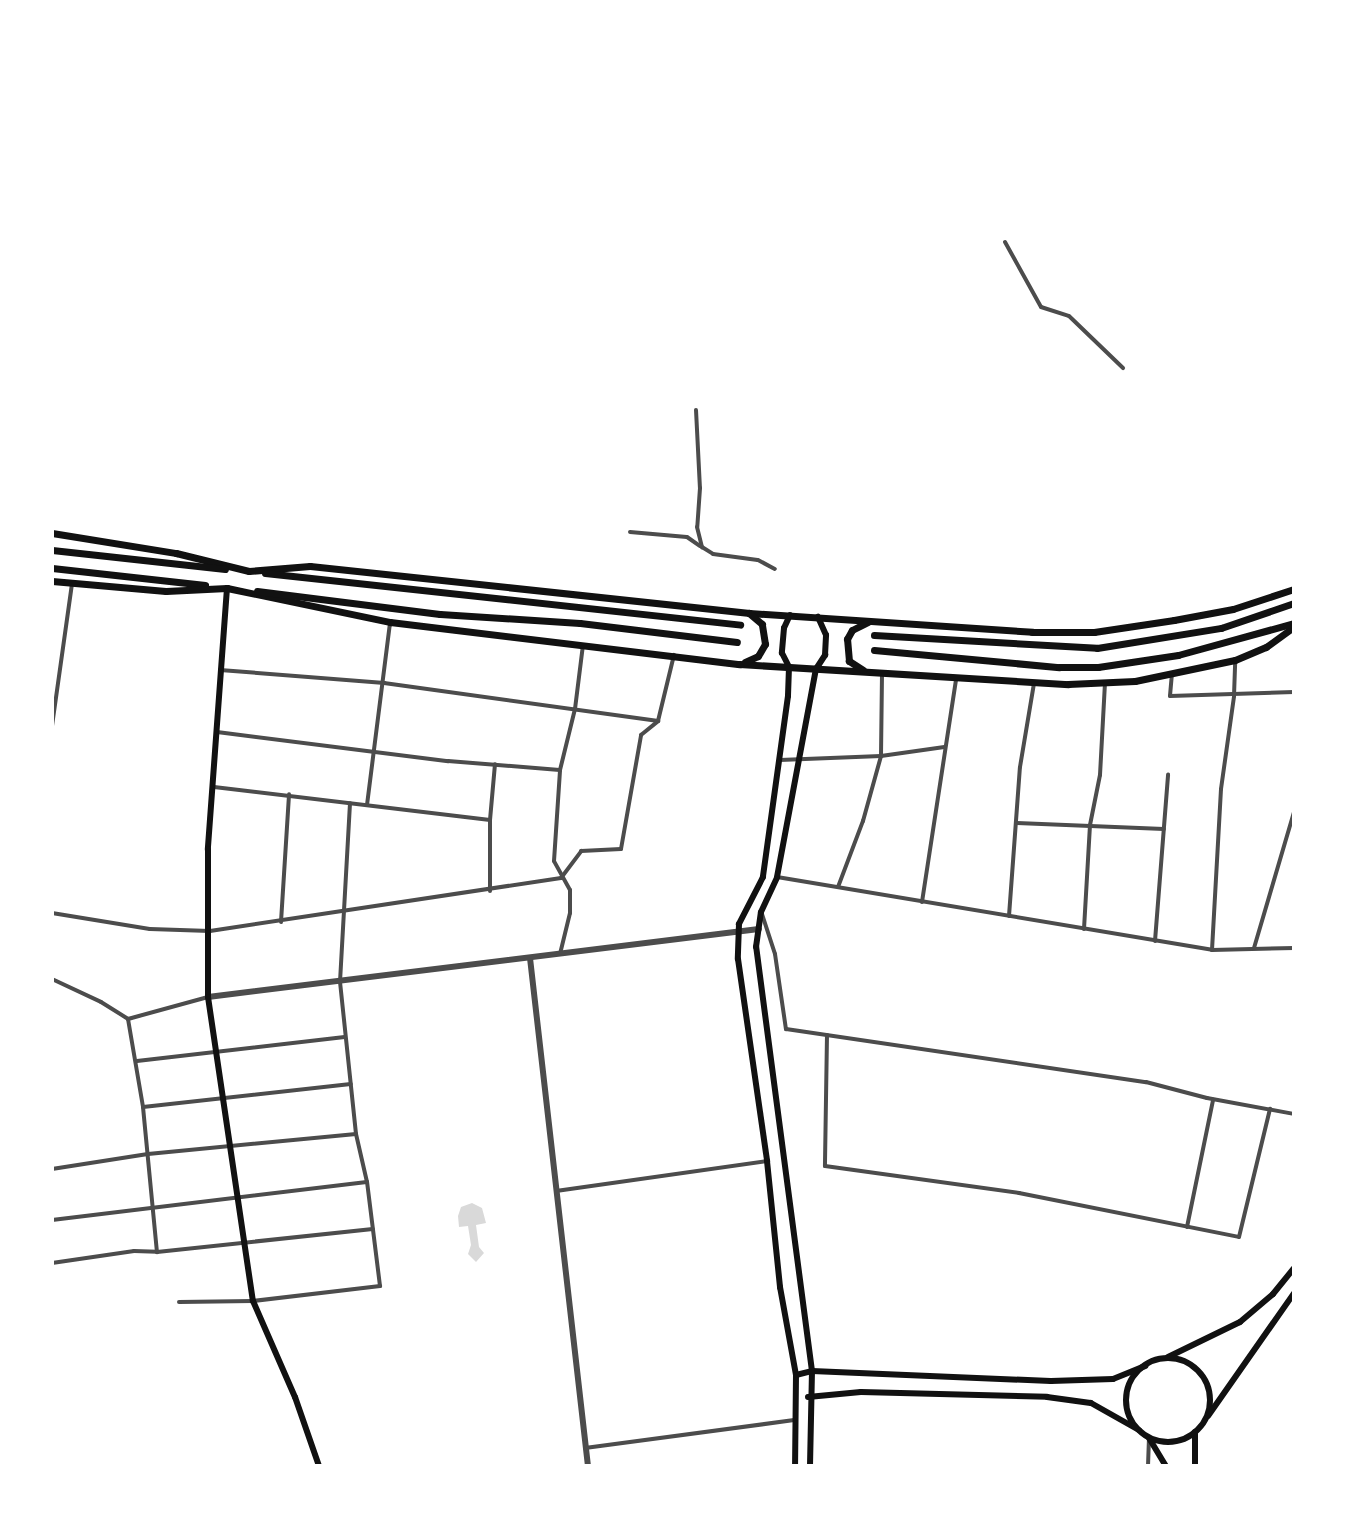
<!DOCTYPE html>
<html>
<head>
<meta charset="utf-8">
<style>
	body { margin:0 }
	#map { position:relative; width:1346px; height:1518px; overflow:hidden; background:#fff; font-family:Quicksand,sans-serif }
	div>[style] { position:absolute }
	.water>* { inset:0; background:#d9d9d9 }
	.minor>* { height:4px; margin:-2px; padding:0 2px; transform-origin:2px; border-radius:2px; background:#4c4c4c }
	.tertiary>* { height:6px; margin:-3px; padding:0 3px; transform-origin:3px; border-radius:3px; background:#4c4c4c }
	.secondary>* { height:6px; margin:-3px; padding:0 3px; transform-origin:3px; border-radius:3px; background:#111 }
	.secondary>.ring { margin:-3px; padding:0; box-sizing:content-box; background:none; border:6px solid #111; border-radius:50% }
	.primary>* { height:7px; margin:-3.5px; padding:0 3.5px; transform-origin:3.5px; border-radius:3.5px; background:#111 }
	span { translate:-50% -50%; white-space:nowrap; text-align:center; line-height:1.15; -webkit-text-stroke:8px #fff; paint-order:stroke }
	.frame { position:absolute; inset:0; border:54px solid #fff; pointer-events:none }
</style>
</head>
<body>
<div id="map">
	<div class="water">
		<div style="clip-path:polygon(472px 1203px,482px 1208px,486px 1223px,476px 1225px,479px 1247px,484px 1253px,476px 1262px,468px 1254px,471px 1245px,468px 1226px,459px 1227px,458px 1216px,461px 1207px)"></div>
	</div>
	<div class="minor">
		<div style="left:1005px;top:242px;width:74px;rotate:61deg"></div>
		<div style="left:1041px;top:307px;width:29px;rotate:18deg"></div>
		<div style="left:1069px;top:316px;width:75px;rotate:43.9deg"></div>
		<div style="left:696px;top:410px;width:78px;rotate:87.1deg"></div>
		<div style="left:700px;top:488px;width:39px;rotate:94deg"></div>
		<div style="left:697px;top:527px;width:21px;rotate:76deg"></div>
		<div style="left:702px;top:547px;width:13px;rotate:32deg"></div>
		<div style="left:713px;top:554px;width:45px;rotate:7.6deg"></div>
		<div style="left:758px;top:560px;width:19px;rotate:28deg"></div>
		<div style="left:630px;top:532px;width:57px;rotate:5deg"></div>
		<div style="left:687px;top:537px;width:16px;rotate:35deg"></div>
		<div style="left:220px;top:670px;width:165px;rotate:4.5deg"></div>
		<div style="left:384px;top:683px;width:277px;rotate:7.9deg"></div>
		<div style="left:1172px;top:673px;width:23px;rotate:95deg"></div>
		<div style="left:1170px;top:696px;width:124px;rotate:-1.8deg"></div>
		<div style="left:52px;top:726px;width:143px;rotate:-82deg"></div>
		<div style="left:217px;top:732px;width:233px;rotate:7.2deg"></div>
		<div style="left:448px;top:761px;width:112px;rotate:4.6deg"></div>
		<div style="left:780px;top:760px;width:101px;rotate:-2.3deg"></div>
		<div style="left:881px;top:756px;width:64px;rotate:-8.1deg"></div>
		<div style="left:214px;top:787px;width:278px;rotate:6.8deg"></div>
		<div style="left:367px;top:805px;width:184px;rotate:-82.8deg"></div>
		<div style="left:1017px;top:823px;width:147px;rotate:2.3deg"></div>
		<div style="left:777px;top:877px;width:441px;rotate:9.5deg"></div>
		<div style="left:1212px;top:950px;width:82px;rotate:-1.4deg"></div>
		<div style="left:838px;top:887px;width:71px;rotate:-69.3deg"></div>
		<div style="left:863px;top:821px;width:67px;rotate:-74.5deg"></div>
		<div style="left:881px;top:756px;width:82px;rotate:-89.3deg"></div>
		<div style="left:490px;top:891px;width:71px;rotate:-90deg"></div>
		<div style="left:490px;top:820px;width:56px;rotate:-84.9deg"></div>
		<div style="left:922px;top:902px;width:226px;rotate:-81.3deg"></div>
		<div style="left:52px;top:913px;width:99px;rotate:9.3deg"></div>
		<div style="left:150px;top:929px;width:60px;rotate:1.9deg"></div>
		<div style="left:210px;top:931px;width:355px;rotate:-8.6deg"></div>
		<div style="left:561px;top:878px;width:34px;rotate:-53deg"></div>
		<div style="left:581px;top:851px;width:40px;rotate:-2.9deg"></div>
		<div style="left:621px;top:849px;width:116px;rotate:-80deg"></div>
		<div style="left:641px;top:735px;width:22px;rotate:-39deg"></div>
		<div style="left:658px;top:721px;width:68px;rotate:-76.4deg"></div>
		<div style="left:762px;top:914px;width:42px;rotate:72deg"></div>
		<div style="left:775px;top:954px;width:76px;rotate:81.7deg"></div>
		<div style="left:786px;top:1029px;width:364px;rotate:8.4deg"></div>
		<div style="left:1146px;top:1082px;width:63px;rotate:14.7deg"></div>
		<div style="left:1207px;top:1098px;width:88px;rotate:10.4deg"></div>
		<div style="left:1009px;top:916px;width:149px;rotate:-85.8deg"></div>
		<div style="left:1020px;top:767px;width:85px;rotate:-80.5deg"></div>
		<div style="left:281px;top:922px;width:128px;rotate:-86.4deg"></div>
		<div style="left:1084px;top:929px;width:104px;rotate:-86.7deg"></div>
		<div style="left:1090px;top:825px;width:51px;rotate:-78.7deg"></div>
		<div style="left:1100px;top:775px;width:92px;rotate:-86.9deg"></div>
		<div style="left:1155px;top:941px;width:167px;rotate:-85.5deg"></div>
		<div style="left:1254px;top:948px;width:142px;rotate:-73.6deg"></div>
		<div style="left:1212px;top:950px;width:161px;rotate:-86.8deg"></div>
		<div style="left:1221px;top:789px;width:94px;rotate:-82deg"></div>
		<div style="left:1234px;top:696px;width:36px;rotate:-88deg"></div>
		<div style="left:560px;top:954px;width:42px;rotate:-76.3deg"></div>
		<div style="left:570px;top:913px;width:23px;rotate:-90deg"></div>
		<div style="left:570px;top:890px;width:33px;rotate:-119deg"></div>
		<div style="left:554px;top:861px;width:91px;rotate:-86.2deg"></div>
		<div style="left:560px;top:770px;width:63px;rotate:-76.2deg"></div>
		<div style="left:575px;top:709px;width:64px;rotate:-82.9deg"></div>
		<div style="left:52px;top:979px;width:54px;rotate:25.1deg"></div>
		<div style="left:101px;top:1002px;width:32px;rotate:32deg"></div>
		<div style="left:128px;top:1019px;width:83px;rotate:-15.4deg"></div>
		<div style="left:128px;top:1019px;width:89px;rotate:80.3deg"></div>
		<div style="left:143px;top:1107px;width:146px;rotate:84.5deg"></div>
		<div style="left:827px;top:1035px;width:131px;rotate:90.9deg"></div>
		<div style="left:825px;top:1166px;width:196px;rotate:7.9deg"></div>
		<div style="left:1019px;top:1193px;width:224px;rotate:11.3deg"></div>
		<div style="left:1239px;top:1237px;width:132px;rotate:-76.4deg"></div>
		<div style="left:137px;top:1061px;width:209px;rotate:-6.6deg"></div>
		<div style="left:143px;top:1107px;width:209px;rotate:-6.3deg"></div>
		<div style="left:52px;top:1169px;width:97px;rotate:-8.9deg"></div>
		<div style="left:148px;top:1154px;width:209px;rotate:-5.5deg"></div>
		<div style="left:556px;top:1191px;width:213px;rotate:-8.1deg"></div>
		<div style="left:52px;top:1220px;width:317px;rotate:-6.9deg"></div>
		<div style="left:1187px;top:1227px;width:130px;rotate:-78.4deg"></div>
		<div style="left:52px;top:1263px;width:83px;rotate:-8.3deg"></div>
		<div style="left:134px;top:1251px;width:23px;rotate:2deg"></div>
		<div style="left:157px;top:1252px;width:217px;rotate:-6.1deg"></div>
		<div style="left:179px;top:1302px;width:74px;rotate:-0.8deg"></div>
		<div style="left:253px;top:1301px;width:128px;rotate:-6.7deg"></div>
		<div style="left:380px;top:1286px;width:105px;rotate:-97.1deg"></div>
		<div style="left:367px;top:1182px;width:49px;rotate:-102.9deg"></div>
		<div style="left:356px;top:1134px;width:153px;rotate:-96deg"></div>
		<div style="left:340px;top:982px;width:179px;rotate:-86.8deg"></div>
		<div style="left:585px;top:1448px;width:211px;rotate:-7.6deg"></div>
		<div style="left:1148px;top:1466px;width:26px;rotate:-88deg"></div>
	</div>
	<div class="tertiary">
		<div style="left:530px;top:958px;width:511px;rotate:83.49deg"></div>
		<div style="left:208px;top:997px;width:555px;rotate:-7.04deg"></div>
	</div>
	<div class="secondary">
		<div style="left:227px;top:588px;width:262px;rotate:94.2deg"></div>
		<div style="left:208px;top:849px;width:148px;rotate:90deg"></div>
		<div style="left:208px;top:997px;width:307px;rotate:81.6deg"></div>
		<div style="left:253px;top:1301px;width:105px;rotate:66.4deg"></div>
		<div style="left:295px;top:1397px;width:73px;rotate:70.8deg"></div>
		<div style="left:790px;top:615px;width:14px;rotate:115deg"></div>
		<div style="left:784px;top:628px;width:25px;rotate:95deg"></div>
		<div style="left:782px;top:653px;width:16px;rotate:63deg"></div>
		<div style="left:789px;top:667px;width:29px;rotate:92deg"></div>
		<div style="left:788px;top:696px;width:183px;rotate:97.9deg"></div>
		<div style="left:763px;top:877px;width:53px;rotate:117.1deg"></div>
		<div style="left:739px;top:924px;width:35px;rotate:92deg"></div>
		<div style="left:738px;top:959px;width:204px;rotate:81.8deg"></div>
		<div style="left:767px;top:1161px;width:127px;rotate:84.1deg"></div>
		<div style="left:780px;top:1287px;width:89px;rotate:79.7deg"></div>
		<div style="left:796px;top:1375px;width:91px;rotate:90.6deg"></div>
		<div style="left:1168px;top:1357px;width:80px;rotate:-25.9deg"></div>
		<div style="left:1240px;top:1322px;width:43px;rotate:-40.3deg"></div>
		<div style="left:1273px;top:1294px;width:33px;rotate:-51deg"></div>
		<div class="ring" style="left:1126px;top:1358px;width:78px;height:78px"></div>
		<div style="left:796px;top:1375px;width:16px;rotate:-14deg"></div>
		<div style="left:812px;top:1371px;width:239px;rotate:2.4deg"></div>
		<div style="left:1051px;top:1381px;width:62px;rotate:-1.8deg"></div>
		<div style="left:1113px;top:1379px;width:35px;rotate:-22deg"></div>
		<div style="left:808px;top:1397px;width:53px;rotate:-5.4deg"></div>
		<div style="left:861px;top:1392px;width:186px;rotate:1.5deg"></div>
		<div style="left:1047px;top:1397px;width:44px;rotate:7.8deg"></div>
		<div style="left:1091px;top:1403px;width:55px;rotate:29.4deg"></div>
		<div style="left:1208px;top:1416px;width:150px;rotate:-55deg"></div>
		<div style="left:1149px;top:1438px;width:33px;rotate:59deg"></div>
		<div style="left:810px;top:1466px;width:95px;rotate:-88.8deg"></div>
		<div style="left:812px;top:1371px;width:428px;rotate:-97.5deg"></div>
		<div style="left:756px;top:947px;width:35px;rotate:-82deg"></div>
		<div style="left:761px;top:912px;width:38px;rotate:-65deg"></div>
		<div style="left:777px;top:877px;width:212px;rotate:-79.4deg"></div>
		<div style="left:816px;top:669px;width:17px;rotate:-57deg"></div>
		<div style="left:825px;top:655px;width:20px;rotate:-87deg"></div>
		<div style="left:826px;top:635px;width:20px;rotate:-114deg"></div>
		<div style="left:1195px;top:1466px;width:34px;rotate:-90deg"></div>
	</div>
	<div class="primary">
		<div style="left:52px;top:533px;width:126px;rotate:9.2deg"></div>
		<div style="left:176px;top:553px;width:75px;rotate:13.9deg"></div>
		<div style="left:249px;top:571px;width:61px;rotate:-4.7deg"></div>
		<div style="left:310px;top:566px;width:442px;rotate:6.1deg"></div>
		<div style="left:749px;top:613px;width:284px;rotate:3.8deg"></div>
		<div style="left:1032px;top:632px;width:62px"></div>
		<div style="left:1094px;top:632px;width:81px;rotate:-8.5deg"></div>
		<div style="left:1174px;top:620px;width:60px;rotate:-10.6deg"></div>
		<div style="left:1233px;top:609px;width:64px;rotate:-18.2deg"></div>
		<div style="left:52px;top:550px;width:174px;rotate:6.3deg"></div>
		<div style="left:52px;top:568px;width:154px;rotate:6.3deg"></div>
		<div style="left:265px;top:573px;width:478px;rotate:6.2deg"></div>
		<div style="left:52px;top:581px;width:114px;rotate:5deg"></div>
		<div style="left:166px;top:591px;width:61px;rotate:-2.8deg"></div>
		<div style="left:227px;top:588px;width:167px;rotate:11.8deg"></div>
		<div style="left:390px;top:622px;width:352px;rotate:6.9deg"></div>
		<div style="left:739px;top:664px;width:330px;rotate:3.5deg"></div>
		<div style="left:1068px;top:684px;width:67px;rotate:-2.6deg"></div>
		<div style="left:1135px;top:681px;width:102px;rotate:-11.9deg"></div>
		<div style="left:1235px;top:660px;width:34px;rotate:-23deg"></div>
		<div style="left:1266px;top:647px;width:34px;rotate:-36deg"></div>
		<div style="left:257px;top:591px;width:184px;rotate:7.2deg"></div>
		<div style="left:440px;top:614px;width:140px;rotate:3.7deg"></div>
		<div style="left:580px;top:623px;width:158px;rotate:6.9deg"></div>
		<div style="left:874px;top:635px;width:223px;rotate:3.3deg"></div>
		<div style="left:1097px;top:648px;width:126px;rotate:-9.2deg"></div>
		<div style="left:1221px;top:628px;width:77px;rotate:-18.9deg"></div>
		<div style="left:874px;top:650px;width:186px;rotate:5.3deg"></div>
		<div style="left:1059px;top:667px;width:39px"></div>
		<div style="left:1098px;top:667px;width:81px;rotate:-8.5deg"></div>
		<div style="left:1178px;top:655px;width:120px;rotate:-15.4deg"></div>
		<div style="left:745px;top:662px;width:14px;rotate:-25deg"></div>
		<div style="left:758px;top:656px;width:14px;rotate:-60deg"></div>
		<div style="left:765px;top:644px;width:20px;rotate:-99deg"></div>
		<div style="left:762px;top:624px;width:17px;rotate:-140deg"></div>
		<div style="left:863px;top:670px;width:17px;rotate:-147deg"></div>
		<div style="left:849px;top:661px;width:22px;rotate:-95deg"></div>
		<div style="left:847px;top:639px;width:10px;rotate:-61deg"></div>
		<div style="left:852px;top:630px;width:18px;rotate:-27deg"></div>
	</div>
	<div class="frame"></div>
</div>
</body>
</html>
